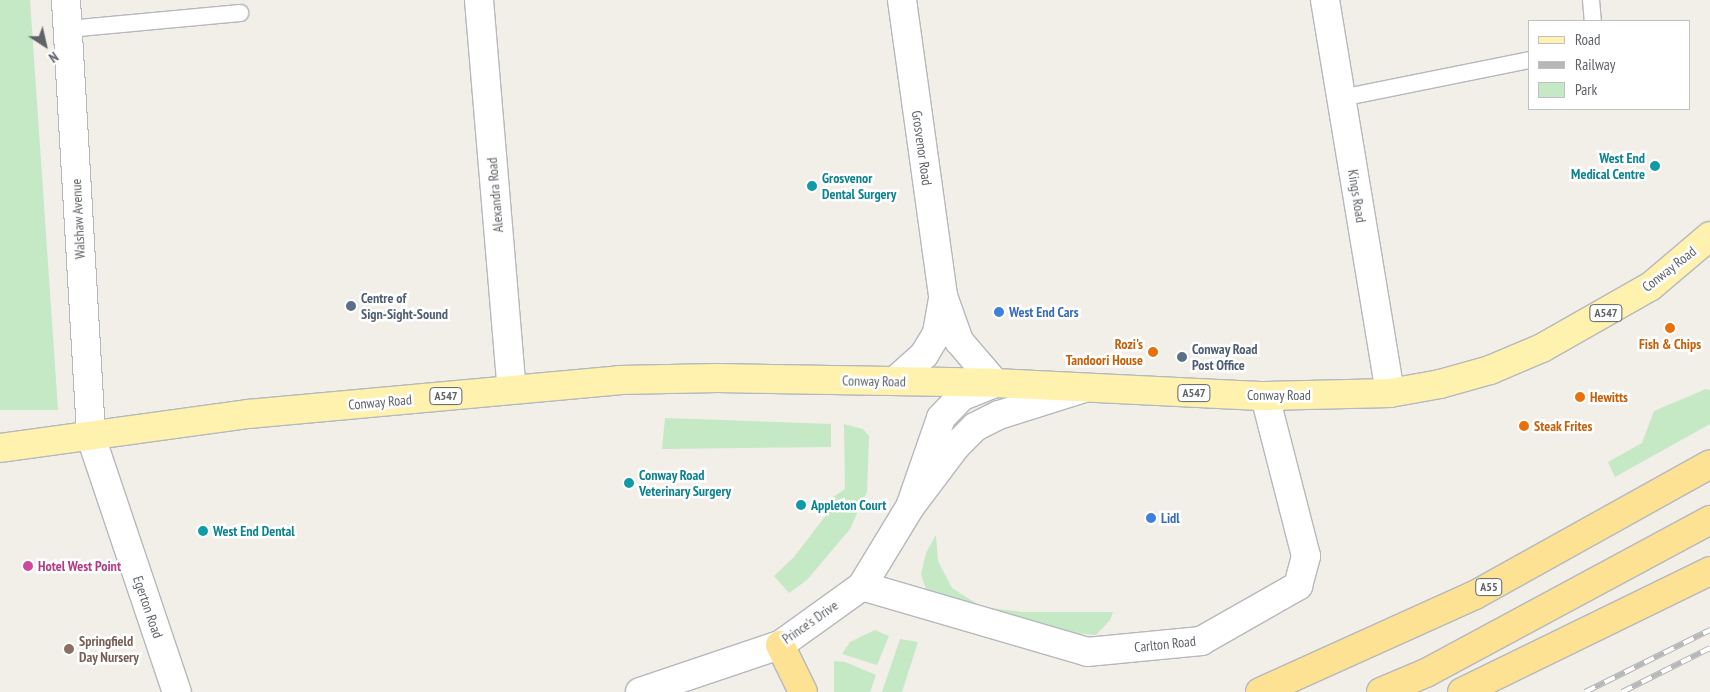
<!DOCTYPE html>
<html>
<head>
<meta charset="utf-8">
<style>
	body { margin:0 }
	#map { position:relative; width:1710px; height:692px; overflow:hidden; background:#f1efe8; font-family:"PT Sans Narrow",sans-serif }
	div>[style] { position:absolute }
	.green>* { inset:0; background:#c5e8c5 }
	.roads { filter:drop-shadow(1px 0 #b5b8bc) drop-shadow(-1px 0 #b5b8bc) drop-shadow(0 1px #b5b8bc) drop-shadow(0 -1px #b5b8bc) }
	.lane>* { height:16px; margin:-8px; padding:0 8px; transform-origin:8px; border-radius:8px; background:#fff }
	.street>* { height:28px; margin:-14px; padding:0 14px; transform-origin:14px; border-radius:14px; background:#fff }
	.secondary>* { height:28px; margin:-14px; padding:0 14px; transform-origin:14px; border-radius:14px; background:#fff }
	.primary>* { height:28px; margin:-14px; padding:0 14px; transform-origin:14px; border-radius:14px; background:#fff2af }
	.highway>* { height:28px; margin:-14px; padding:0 14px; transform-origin:14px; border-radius:14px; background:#fde293 }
	.rail>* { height:5.5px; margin-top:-2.75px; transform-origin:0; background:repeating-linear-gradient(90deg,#fff 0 11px,#b6b7b8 0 22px); box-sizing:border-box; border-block:1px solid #b6b7b8 }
	.dots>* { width:14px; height:14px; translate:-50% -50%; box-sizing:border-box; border:2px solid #fff; border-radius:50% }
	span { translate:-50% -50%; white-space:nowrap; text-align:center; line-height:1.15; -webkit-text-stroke:5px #fff; paint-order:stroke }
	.shield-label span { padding:1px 4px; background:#fff; border:1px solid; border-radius:4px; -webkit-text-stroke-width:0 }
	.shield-label { font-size:12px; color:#5f6368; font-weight:700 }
	.street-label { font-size:14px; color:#5f6368 }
	.culture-label { font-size:14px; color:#0d838f; font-weight:700 }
	.right { translate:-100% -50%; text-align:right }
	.left { translate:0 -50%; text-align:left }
	.service-label { font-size:14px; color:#4e5e75; font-weight:700 }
	.shop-label { font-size:14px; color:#366cbe; font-weight:700 }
	.food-label { font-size:14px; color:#c56008; font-weight:700 }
	.hotel-label { font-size:14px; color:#b23c85; font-weight:700 }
	.education-label { font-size:14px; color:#785e54; font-weight:700 }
	.legend { position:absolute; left:1528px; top:20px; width:162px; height:90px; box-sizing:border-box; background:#fff; border:1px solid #bfc1c3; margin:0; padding:6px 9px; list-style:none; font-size:15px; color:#5f6368 }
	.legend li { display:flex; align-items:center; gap:10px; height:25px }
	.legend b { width:25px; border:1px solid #bfc1c3 }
	.north { position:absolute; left:20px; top:20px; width:50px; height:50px; -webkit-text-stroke:4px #fff; paint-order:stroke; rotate:145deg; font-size:14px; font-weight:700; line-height:20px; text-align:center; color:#5f6368 }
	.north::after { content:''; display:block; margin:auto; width:18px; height:22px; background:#5f6368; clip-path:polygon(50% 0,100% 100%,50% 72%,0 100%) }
</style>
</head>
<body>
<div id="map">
	<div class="green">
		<div style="clip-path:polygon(0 0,30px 0,58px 410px,0 410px)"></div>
		<div style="clip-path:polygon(1706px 389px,1710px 390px,1710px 424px,1615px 477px,1608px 462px,1642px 443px,1654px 411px)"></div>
		<div style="clip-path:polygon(665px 418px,831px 424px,831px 447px,662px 449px)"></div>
		<div style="clip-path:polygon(844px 424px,863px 429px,869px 436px,867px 492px,850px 529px,807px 580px,789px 593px,774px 576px,794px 557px,830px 510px,833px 497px,845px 489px)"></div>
		<div style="clip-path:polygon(936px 535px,938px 561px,952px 588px,982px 607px,1022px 612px,1113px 612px,1110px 620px,1096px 635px,1074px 633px,942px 601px,927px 593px,921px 574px,926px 553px)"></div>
		<div style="clip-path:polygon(875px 630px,889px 636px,877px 665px,842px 654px,850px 642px)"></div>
		<div style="clip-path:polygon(900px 639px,918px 642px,902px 692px,882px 692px)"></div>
		<div style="clip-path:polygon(834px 661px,845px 662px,876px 675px,870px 692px,834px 692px)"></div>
	</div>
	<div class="roads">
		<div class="lane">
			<div style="left:1591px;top:0;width:21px;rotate:85deg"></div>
			<div style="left:68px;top:29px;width:173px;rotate:-5.3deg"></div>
			<div style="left:1341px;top:98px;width:192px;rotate:-11.4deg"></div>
		</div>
		<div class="street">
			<div style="left:66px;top:0;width:438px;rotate:86.7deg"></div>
			<div style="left:91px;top:437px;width:269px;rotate:71.4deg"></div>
			<div style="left:479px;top:0;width:390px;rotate:85.2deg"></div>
			<div style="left:862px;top:586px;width:234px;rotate:16.3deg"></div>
			<div style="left:1087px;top:652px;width:115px;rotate:-5.5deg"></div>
			<div style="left:1201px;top:641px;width:112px;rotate:-29.6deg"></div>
			<div style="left:1298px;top:586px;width:31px;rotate:-75deg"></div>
			<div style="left:1306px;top:556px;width:165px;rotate:-104.4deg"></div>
		</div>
		<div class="secondary">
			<div style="left:902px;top:0;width:299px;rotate:82.1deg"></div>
			<div style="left:943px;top:296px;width:48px;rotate:70.4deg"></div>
			<div style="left:959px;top:341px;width:55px;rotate:49.4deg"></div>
			<div style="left:995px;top:383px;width:37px;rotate:158deg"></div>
			<div style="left:961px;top:397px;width:29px;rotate:134deg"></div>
			<div style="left:941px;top:418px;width:94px;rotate:109.2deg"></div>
			<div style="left:1325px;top:0;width:398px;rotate:80.6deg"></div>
			<div style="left:895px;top:381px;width:39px;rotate:-42deg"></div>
			<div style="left:924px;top:355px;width:26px;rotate:-59deg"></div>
			<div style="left:937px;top:333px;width:36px;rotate:-80deg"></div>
			<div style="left:640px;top:692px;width:148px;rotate:-18.6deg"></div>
			<div style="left:780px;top:645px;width:101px;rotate:-35.7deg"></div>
			<div style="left:862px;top:586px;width:92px;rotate:-58.7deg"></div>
			<div style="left:910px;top:507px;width:76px;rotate:-53deg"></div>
			<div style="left:956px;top:446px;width:27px;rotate:-45deg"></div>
			<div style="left:975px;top:427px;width:27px;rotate:-27deg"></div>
			<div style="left:999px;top:415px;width:89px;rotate:-17.6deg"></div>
		</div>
		<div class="primary">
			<div style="left:0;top:448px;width:250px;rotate:-7.8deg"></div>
			<div style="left:248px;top:414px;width:373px;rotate:-5.2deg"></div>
			<div style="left:619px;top:380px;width:99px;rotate:-1.2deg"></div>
			<div style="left:718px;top:378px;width:277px;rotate:1deg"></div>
			<div style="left:995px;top:383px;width:270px;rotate:2.8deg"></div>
			<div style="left:1265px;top:396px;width:125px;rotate:-1.4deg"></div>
			<div style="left:1390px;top:393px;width:51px;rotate:-10.2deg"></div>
			<div style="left:1440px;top:384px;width:52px;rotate:-15.6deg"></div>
			<div style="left:1490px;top:370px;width:56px;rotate:-22.9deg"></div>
			<div style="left:1542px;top:348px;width:125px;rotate:-29.6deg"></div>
			<div style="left:1651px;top:286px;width:77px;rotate:-40.3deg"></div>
		</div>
		<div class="highway">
			<div style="left:780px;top:645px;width:52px;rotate:63.9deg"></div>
			<div style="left:1260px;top:692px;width:236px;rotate:-24.3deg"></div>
			<div style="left:1475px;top:595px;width:269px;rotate:-29.1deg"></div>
			<div style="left:1381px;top:692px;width:49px;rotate:-22.9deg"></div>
			<div style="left:1426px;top:673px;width:323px;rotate:-28.3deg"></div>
			<div style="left:1462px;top:692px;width:276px;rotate:-26deg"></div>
		</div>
	</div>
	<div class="rail">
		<div style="left:1585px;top:692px;width:140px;rotate:-26.4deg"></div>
		<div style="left:1622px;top:692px;width:98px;rotate:-26.6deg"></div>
	</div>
	<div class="dots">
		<div style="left:1655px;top:166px;background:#0f9aa8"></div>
		<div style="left:812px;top:186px;background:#0f9aa8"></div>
		<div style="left:351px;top:306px;background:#5c6f8a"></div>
		<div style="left:999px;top:312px;background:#3f7fe0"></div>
		<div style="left:1670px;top:328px;background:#e8710a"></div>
		<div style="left:1153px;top:352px;background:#e8710a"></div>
		<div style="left:1182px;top:357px;background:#5c6f8a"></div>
		<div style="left:1580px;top:397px;background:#e8710a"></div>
		<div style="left:1524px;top:426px;background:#e8710a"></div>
		<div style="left:629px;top:483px;background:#0f9aa8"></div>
		<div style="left:801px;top:505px;background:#0f9aa8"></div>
		<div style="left:1151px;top:518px;background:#3f7fe0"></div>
		<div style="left:203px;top:531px;background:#0f9aa8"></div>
		<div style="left:28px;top:566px;background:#d1479c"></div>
		<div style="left:69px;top:649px;background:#8d6e63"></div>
	</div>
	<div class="shield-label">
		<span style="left:1606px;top:313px">A547</span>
		<span style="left:1194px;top:393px">A547</span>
		<span style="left:446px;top:396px">A547</span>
		<span style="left:1489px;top:587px">A55</span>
	</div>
	<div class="street-label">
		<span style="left:922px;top:148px;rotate:82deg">Grosvenor Road</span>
		<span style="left:495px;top:195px;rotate:-95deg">Alexandra Road</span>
		<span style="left:1357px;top:196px;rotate:81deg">Kings Road</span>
		<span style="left:78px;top:219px;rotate:-93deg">Walshaw Avenue</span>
		<span style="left:1669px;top:269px;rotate:-38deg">Conway Road</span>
		<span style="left:874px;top:381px;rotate:1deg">Conway Road</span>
		<span style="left:1279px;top:395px">Conway Road</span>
		<span style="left:380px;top:402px;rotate:-5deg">Conway Road</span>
		<span style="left:148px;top:607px;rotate:71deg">Egerton Road</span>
		<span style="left:810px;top:622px;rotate:-35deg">Prince's Drive</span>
		<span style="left:1165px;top:644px;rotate:-6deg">Carlton Road</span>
	</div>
	<div class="culture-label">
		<span class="right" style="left:1645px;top:166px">West End<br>Medical Centre</span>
		<span class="left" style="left:822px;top:186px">Grosvenor<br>Dental Surgery</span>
		<span class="left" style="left:639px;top:483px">Conway Road<br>Veterinary Surgery</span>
		<span class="left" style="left:811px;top:505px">Appleton Court</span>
		<span class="left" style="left:213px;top:531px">West End Dental</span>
	</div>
	<div class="service-label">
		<span class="left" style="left:361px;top:306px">Centre of<br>Sign-Sight-Sound</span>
		<span class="left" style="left:1192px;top:357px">Conway Road<br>Post Office</span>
	</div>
	<div class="shop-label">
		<span class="left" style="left:1009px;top:312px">West End Cars</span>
		<span class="left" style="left:1161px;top:518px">Lidl</span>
	</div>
	<div class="food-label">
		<span class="right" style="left:1143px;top:352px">Rozi's<br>Tandoori House</span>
		<span style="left:1670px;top:344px">Fish &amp; Chips</span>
		<span class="left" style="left:1590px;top:397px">Hewitts</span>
		<span class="left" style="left:1534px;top:426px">Steak Frites</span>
	</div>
	<div class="hotel-label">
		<span class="left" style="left:38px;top:566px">Hotel West Point</span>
	</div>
	<div class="education-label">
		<span class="left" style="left:79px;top:649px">Springfield<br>Day Nursery</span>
	</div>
	<ul class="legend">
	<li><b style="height:6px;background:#fff2af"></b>Road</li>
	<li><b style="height:6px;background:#b6b7b8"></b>Railway</li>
	<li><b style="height:14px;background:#c5e8c5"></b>Park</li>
	</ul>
	<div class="north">N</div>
</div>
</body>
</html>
